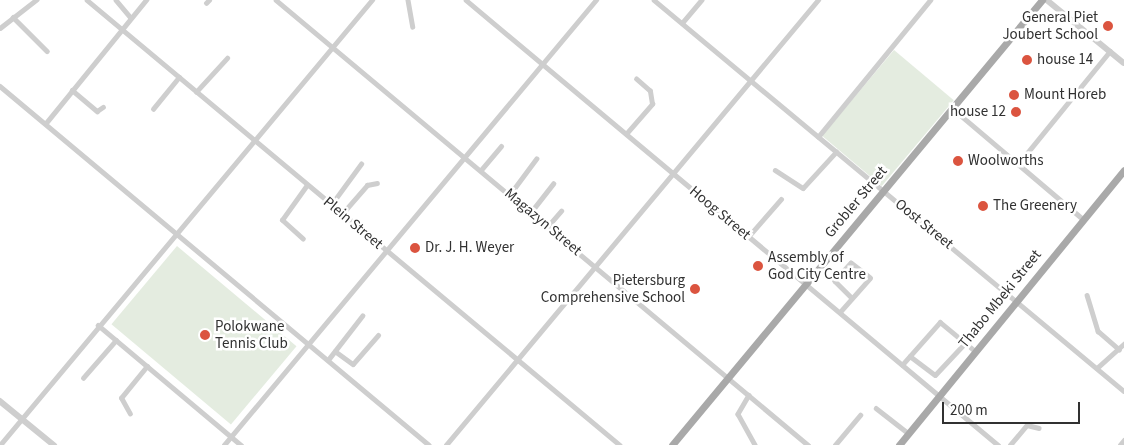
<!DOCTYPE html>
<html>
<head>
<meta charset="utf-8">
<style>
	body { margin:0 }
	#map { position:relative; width:1124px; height:445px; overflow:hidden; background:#fff; font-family:"Source Sans 3",sans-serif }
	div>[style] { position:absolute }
	.green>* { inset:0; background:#e4ece0; transform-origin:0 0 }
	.minor>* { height:4.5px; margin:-2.25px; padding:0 2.25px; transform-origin:2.25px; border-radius:2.25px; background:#cecece }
	.tertiary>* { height:5.5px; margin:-2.75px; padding:0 2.75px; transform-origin:2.75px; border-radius:2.75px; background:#cecece }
	.primary>* { height:7px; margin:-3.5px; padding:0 3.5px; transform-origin:3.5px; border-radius:3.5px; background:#a9a9a9 }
	.dots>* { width:14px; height:14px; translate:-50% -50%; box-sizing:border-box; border:2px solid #fff; border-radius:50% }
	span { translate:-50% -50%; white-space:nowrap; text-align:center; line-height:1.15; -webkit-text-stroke:5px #fff; paint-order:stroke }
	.poi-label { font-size:15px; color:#313131 }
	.right { translate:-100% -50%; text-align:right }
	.left { translate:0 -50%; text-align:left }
	.street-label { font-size:15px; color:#313131 }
	.scale { position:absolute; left:942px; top:402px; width:138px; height:22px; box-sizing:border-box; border:2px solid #313131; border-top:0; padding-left:6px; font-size:15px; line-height:18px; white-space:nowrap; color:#313131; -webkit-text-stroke:4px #fff; paint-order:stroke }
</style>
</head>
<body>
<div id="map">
	<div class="green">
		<div style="left:894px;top:50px;width:78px;height:112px;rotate:40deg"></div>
		<div style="left:177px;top:246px;width:156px;height:102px;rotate:40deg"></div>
	</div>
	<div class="minor">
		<div style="left:87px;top:0;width:694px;rotate:39.86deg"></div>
		<div style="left:116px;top:0;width:23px;rotate:50deg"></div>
		<div style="left:276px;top:0;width:694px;rotate:39.91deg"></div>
		<div style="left:408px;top:0;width:27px;rotate:80deg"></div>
		<div style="left:466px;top:0;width:694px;rotate:39.91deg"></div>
		<div style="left:654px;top:0;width:611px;rotate:39.76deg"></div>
		<div style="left:206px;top:3px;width:4px;rotate:-45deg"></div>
		<div style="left:13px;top:17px;width:48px;rotate:45deg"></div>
		<div style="left:682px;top:23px;width:30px;rotate:-50deg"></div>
		<div style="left:0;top:28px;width:46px;rotate:-37.9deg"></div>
		<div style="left:0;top:86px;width:559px;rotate:39.92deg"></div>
		<div style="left:72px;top:90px;width:33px;rotate:40deg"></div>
		<div style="left:97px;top:111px;width:7px;rotate:-34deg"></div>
		<div style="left:196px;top:92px;width:46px;rotate:-47.6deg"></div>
		<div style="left:952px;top:108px;width:172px;rotate:40.3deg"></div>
		<div style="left:153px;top:109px;width:41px;rotate:-50.9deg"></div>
		<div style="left:46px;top:123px;width:159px;rotate:-50.9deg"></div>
		<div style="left:626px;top:134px;width:40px;rotate:-49deg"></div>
		<div style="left:652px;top:104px;width:13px;rotate:-99deg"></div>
		<div style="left:650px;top:91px;width:18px;rotate:-139deg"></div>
		<div style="left:818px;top:137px;width:177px;rotate:-50.7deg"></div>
		<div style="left:1019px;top:163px;width:144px;rotate:-50.9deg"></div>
		<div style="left:481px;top:170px;width:31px;rotate:-50deg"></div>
		<div style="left:775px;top:170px;width:33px;rotate:33deg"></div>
		<div style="left:803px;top:188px;width:49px;rotate:-47.5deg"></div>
		<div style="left:510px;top:194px;width:44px;rotate:-53.4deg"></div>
		<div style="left:331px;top:205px;width:51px;rotate:-53.8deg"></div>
		<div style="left:531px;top:212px;width:36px;rotate:-52deg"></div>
		<div style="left:342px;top:214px;width:38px;rotate:-49deg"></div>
		<div style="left:367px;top:185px;width:10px;rotate:-11deg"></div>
		<div style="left:548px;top:226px;width:20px;rotate:-49deg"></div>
		<div style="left:748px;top:237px;width:50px;rotate:-49deg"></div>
		<div style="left:303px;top:239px;width:28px;rotate:-138deg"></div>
		<div style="left:282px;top:220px;width:43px;rotate:-54.5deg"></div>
		<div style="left:1087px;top:295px;width:38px;rotate:73deg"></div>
		<div style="left:1098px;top:331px;width:28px;rotate:41deg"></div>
		<div style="left:840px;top:312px;width:45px;rotate:-48.6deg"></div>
		<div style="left:870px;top:278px;width:24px;rotate:-142deg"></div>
		<div style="left:851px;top:263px;width:24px;rotate:132deg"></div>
		<div style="left:835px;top:281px;width:23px;rotate:45deg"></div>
		<div style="left:98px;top:325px;width:187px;rotate:40deg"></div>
		<div style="left:335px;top:351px;width:22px;rotate:36deg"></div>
		<div style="left:353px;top:364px;width:38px;rotate:-49deg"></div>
		<div style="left:910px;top:356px;width:31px;rotate:37deg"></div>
		<div style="left:935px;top:375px;width:44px;rotate:-46.8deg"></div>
		<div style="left:328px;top:360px;width:56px;rotate:-52.3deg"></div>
		<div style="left:902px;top:365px;width:57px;rotate:-48.5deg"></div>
		<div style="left:940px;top:322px;width:45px;rotate:39.6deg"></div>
		<div style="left:1097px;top:368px;width:36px;rotate:-42deg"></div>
		<div style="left:83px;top:378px;width:50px;rotate:-49deg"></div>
		<div style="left:749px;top:395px;width:22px;rotate:120deg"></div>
		<div style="left:738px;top:414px;width:35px;rotate:61deg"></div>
		<div style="left:876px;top:408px;width:41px;rotate:38deg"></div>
		<div style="left:130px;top:414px;width:18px;rotate:-119deg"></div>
		<div style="left:121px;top:398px;width:41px;rotate:-50.9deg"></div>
		<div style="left:0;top:445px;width:580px;rotate:-50.11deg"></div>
		<div style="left:224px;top:445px;width:580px;rotate:-50.11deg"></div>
		<div style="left:446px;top:445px;width:580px;rotate:-50.11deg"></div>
		<div style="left:835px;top:445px;width:39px;rotate:-50deg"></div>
		<div style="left:1010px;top:445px;width:26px;rotate:-50deg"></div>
		<div style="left:1027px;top:425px;width:12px;rotate:14deg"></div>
		<div style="left:1120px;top:445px;width:6px;rotate:-51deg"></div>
	</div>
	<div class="tertiary">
		<div style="left:1047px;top:0;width:99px;rotate:39.3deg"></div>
		<div style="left:0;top:401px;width:70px;rotate:39.2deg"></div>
	</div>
	<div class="primary">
		<div style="left:672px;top:445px;width:579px;rotate:-50.26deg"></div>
		<div style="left:899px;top:445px;width:355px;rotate:-50.7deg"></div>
	</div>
	<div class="dots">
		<div style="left:1108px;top:26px;background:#db543f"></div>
		<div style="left:1027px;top:60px;background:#db543f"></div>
		<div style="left:1014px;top:95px;background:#db543f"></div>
		<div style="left:1016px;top:112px;background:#db543f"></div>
		<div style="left:958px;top:161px;background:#db543f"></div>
		<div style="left:983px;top:206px;background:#db543f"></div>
		<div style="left:415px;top:248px;background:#db543f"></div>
		<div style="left:758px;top:266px;background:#db543f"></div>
		<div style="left:695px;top:289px;background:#db543f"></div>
		<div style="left:205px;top:335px;background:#db543f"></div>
	</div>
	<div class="poi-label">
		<span class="right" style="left:1098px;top:26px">General Piet<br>Joubert School</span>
		<span class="left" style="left:1037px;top:60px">house 14</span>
		<span class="left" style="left:1024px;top:95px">Mount Horeb</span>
		<span class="right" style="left:1006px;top:112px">house 12</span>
		<span class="left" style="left:968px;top:161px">Woolworths</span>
		<span class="left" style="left:993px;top:206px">The Greenery</span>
		<span class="left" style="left:425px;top:248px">Dr. J. H. Weyer</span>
		<span class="left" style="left:768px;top:266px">Assembly of<br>God City Centre</span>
		<span class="right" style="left:685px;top:289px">Pietersburg<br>Comprehensive School</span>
		<span class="left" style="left:215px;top:335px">Polokwane<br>Tennis Club</span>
	</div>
	<div class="street-label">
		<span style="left:856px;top:202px;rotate:-50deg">Grobler Street</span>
		<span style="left:720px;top:213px;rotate:40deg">Hoog Street</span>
		<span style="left:543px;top:222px;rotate:40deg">Magazyn Street</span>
		<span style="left:353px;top:223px;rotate:40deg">Plein Street</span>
		<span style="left:924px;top:224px;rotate:39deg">Oost Street</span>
		<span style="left:1000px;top:299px;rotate:-51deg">Thabo Mbeki Street</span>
	</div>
	<div class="scale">200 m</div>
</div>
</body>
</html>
